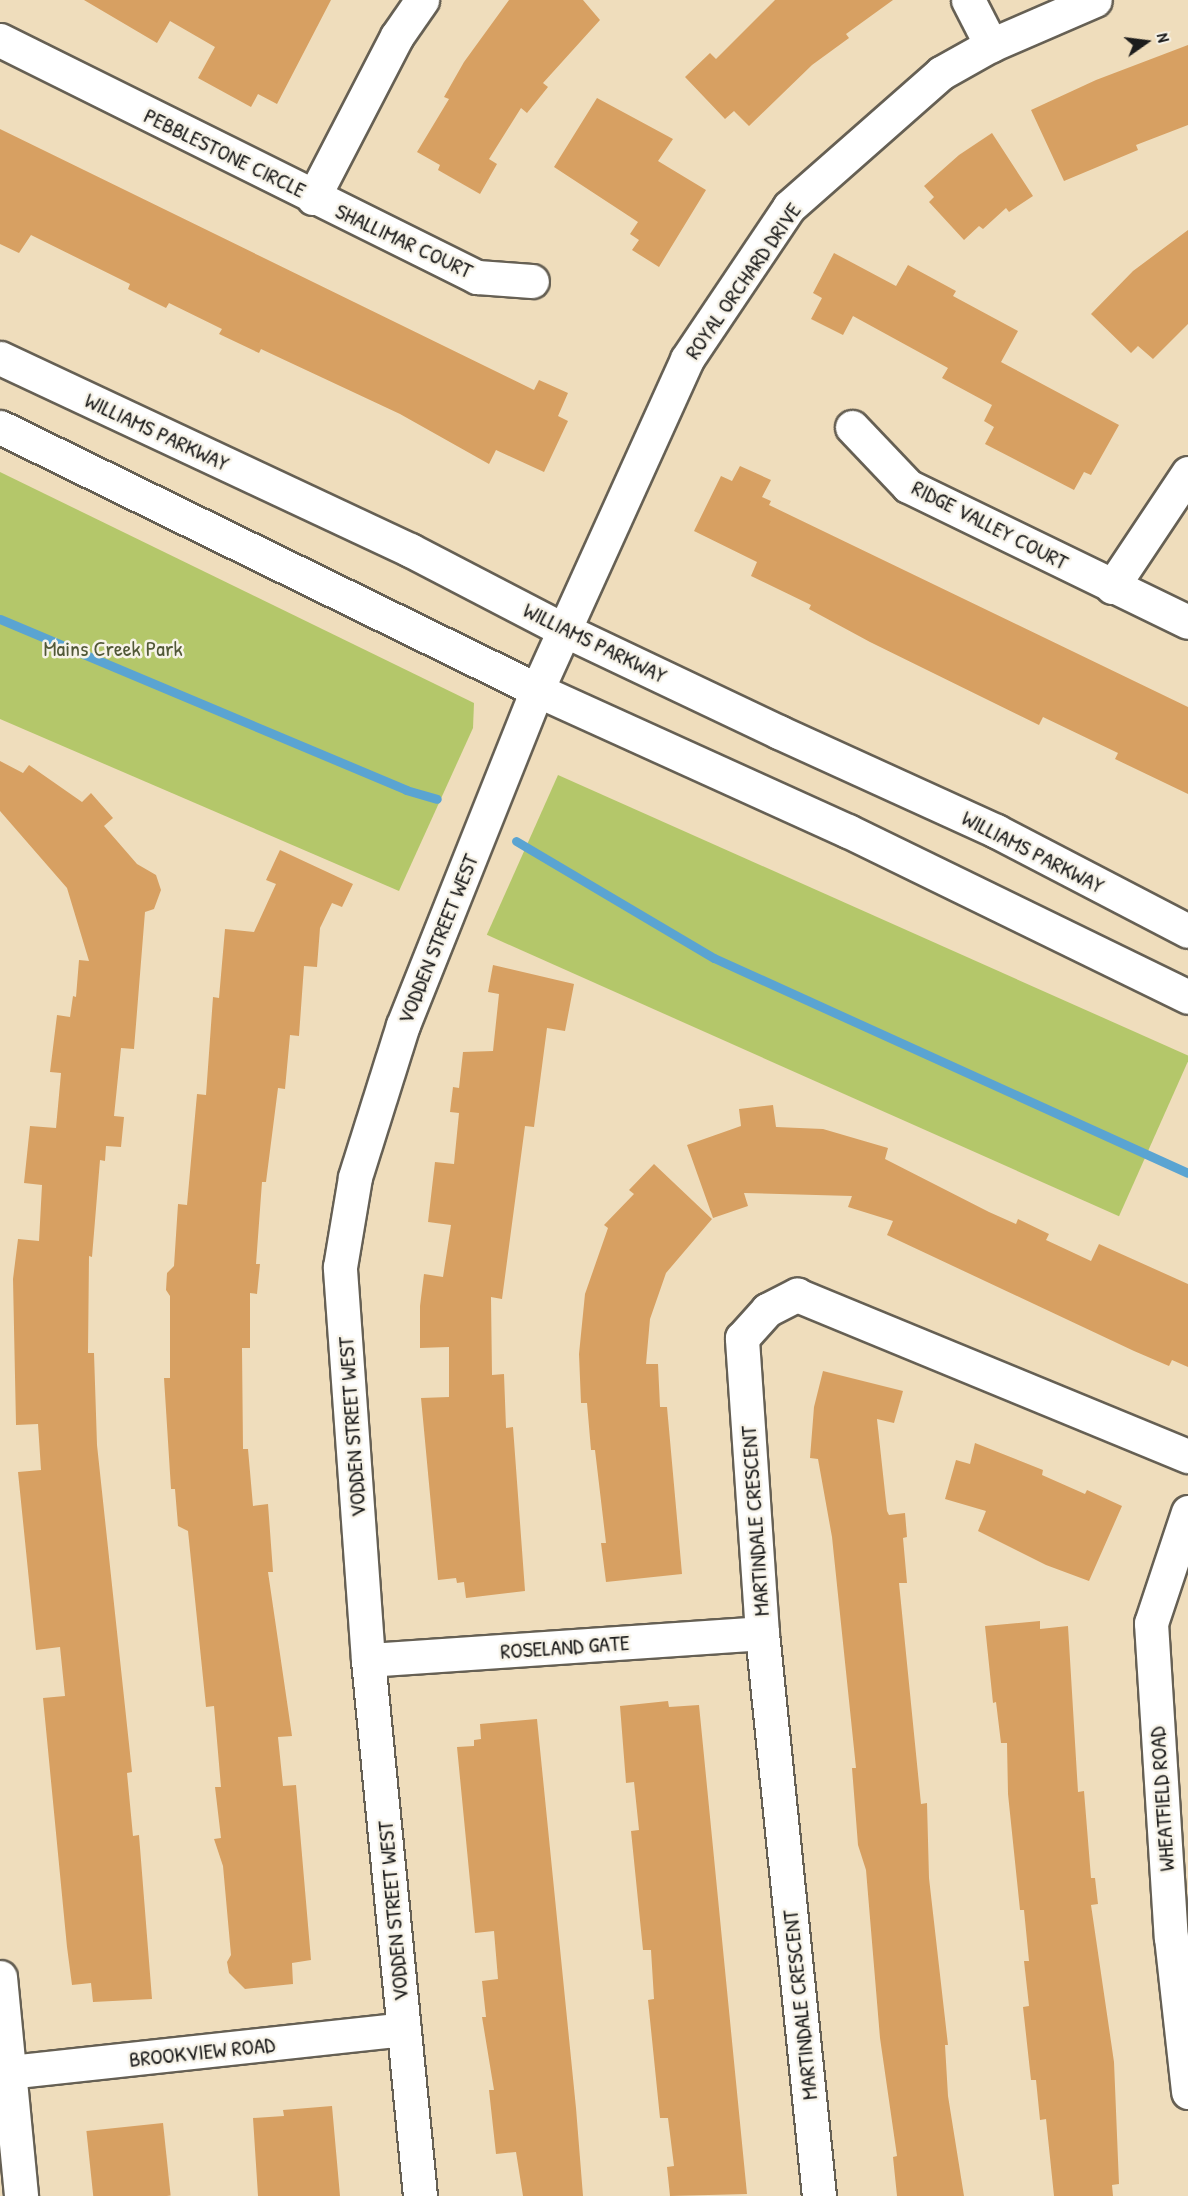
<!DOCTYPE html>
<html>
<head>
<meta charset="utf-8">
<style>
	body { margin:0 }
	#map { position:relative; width:1188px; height:2196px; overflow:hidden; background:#efddbc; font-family:"Patrick Hand",sans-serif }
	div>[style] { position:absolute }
	.green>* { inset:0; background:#b4c76a; transform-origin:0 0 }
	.stream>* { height:9px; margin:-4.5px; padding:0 4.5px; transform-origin:4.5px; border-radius:4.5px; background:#5aa4d2 }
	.building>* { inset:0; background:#d7a062; transform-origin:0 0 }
	.roads { filter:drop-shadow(2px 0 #666054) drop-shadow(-2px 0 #666054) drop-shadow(0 2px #666054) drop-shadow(0 -2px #666054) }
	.minor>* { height:33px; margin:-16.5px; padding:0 16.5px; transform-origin:16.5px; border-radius:16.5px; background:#fff }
	.major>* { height:33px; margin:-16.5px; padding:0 16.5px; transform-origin:16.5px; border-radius:16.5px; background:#fff }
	span { translate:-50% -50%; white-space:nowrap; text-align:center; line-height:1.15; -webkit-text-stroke:5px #f7f3e8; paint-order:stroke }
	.street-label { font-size:22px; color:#1c1c1c }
	.park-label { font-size:22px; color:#515837 }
	.north { position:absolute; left:1116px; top:12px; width:60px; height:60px; -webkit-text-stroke:4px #f7f3e8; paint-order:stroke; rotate:76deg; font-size:16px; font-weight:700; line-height:24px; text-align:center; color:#1c1c1c }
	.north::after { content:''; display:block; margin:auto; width:21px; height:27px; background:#1c1c1c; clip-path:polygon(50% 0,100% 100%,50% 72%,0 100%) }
</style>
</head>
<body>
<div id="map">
	<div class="green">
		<div style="clip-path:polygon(0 472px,474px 703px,473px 728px,399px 891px,0 719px)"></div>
		<div style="left:558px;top:775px;width:692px;height:175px;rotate:24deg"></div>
	</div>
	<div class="stream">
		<div style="left:0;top:619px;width:441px;rotate:22.8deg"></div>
		<div style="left:406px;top:790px;width:32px;rotate:16deg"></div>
		<div style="left:516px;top:841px;width:230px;rotate:30.6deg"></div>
		<div style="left:714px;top:958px;width:520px;rotate:24.4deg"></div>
	</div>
	<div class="building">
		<div style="clip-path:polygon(84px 0,331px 0,277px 104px,258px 94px,251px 107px,198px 78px,215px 47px,170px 21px,157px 43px)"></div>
		<div style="clip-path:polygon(509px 0,583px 0,600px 20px,543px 83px,548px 87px,527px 113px,521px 108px,489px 159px,497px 164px,480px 194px,438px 170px,440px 165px,417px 152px,449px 99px,444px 97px,464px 62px)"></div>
		<div style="clip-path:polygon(775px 0,893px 0,846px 34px,849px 38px,812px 65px,749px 126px,734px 111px,725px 119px,685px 77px,710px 53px,716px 59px)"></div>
		<div style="clip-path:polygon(1188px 45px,1188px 125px,1136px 145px,1138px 150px,1064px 181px,1031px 110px,1096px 80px)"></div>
		<div style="clip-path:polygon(597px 98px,673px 139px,658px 161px,706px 190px,659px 267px,632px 250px,639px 240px,630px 234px,638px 222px,554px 167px)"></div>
		<div style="clip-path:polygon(0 129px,534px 390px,539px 380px,568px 393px,558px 416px,568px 421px,544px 472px,496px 450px,489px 464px,400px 414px,261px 349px,259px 353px,219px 334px,222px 329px,169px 303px,166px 308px,128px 289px,130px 284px,31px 235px,19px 253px,0 244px)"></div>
		<div style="clip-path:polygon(992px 133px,1033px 196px,1009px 212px,1006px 208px,983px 229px,979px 226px,964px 240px,929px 202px,934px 197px,924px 186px,959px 155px)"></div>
		<div style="clip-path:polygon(1188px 230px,1188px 324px,1153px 359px,1138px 346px,1131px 353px,1091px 314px,1133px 271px)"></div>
		<div style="clip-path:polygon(834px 253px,896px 286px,908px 265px,956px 291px,953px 296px,1018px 331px,1001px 362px,1119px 425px,1091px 475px,1084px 472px,1074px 490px,985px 444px,994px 427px,984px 421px,992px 405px,942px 378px,948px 368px,853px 316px,843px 335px,811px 319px,822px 298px,813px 293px)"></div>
		<div style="clip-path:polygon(740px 466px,771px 480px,762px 497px,771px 501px,769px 505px,1188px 707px,1188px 794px,1115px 759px,1118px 753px,1043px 717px,1039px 725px,870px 642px,809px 609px,811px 605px,751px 576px,757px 562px,694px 531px,721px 476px,732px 481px)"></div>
		<div style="clip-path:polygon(0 761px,23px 773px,29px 765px,82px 802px,91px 793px,113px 818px,104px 826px,137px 864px,156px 875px,161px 890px,154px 909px,145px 912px,134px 1049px,121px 1048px,114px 1116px,124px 1117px,121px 1147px,106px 1146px,105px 1161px,100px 1160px,92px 1257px,89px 1256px,88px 1353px,94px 1353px,97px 1445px,132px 1772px,127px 1773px,133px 1836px,139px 1835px,152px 1999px,93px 2002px,91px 1983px,72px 1985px,67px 1947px,43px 1698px,65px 1696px,60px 1647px,36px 1650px,18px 1472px,41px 1470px,38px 1424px,16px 1425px,13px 1279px,18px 1239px,39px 1241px,42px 1185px,24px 1183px,30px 1126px,56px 1128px,61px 1073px,50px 1072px,57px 1015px,70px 1017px,73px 996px,76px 997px,79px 960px,89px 961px,67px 888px,0 811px)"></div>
		<div style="clip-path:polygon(280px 850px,353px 884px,342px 907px,332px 903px,320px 928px,317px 967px,304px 966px,299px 1036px,290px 1035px,285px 1089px,278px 1088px,266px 1182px,262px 1182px,256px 1264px,260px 1264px,257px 1294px,250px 1293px,250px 1348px,242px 1348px,243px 1449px,248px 1449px,253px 1506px,268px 1504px,273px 1572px,268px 1572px,292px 1736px,278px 1737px,283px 1786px,296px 1785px,311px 1960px,292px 1963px,293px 1984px,245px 1989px,229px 1973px,227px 1962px,231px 1955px,223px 1866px,214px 1839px,221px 1838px,215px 1787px,221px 1787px,214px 1706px,206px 1707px,188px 1531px,178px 1526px,175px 1489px,171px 1489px,164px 1378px,170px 1378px,170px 1296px,166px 1290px,167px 1273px,174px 1266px,178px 1204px,187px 1205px,197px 1094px,206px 1095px,213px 997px,219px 998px,225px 929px,254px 932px,276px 884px,266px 880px)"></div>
		<div style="clip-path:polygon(493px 965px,574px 984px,565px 1031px,547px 1028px,534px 1127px,525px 1126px,502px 1299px,491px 1297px,492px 1375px,504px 1374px,506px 1428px,513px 1427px,525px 1591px,466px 1598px,464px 1582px,457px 1583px,456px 1578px,438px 1580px,421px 1398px,449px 1397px,449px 1347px,420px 1348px,420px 1306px,424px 1274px,443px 1277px,451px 1225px,428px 1222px,435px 1162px,454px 1164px,459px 1113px,450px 1112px,453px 1087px,459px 1088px,463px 1052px,493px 1051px,499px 994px,488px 992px)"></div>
		<div style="clip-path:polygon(773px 1105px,776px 1127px,823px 1129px,888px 1148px,885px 1159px,989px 1212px,1016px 1224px,1018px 1219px,1049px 1234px,1046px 1240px,1091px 1261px,1099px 1244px,1188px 1284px,1188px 1367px,1172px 1360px,1169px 1366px,1134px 1351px,887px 1235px,893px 1221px,848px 1207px,852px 1196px,744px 1193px,748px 1206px,713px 1218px,687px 1145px,741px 1126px,739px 1109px)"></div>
		<div style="clip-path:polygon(654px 1164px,712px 1219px,666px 1273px,650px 1319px,646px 1364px,658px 1364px,660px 1407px,667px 1407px,682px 1574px,606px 1582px,601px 1543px,606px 1543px,595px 1450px,591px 1450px,587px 1403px,581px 1403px,579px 1354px,585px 1294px,608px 1228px,604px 1225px,634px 1194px,629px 1190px)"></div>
		<div style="clip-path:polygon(823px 1371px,903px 1391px,894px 1423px,877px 1419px,887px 1511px,889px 1515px,905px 1513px,907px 1537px,903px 1538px,907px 1583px,899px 1583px,921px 1804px,927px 1803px,929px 1878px,948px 2045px,945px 2045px,948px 2096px,964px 2196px,897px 2196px,893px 2157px,897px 2156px,880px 2038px,866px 1870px,858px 1845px,852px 1768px,856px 1768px,832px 1537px,818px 1459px,810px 1458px,814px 1407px)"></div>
		<div style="clip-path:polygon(975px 1443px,1043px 1470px,1042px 1475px,1085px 1494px,1087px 1490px,1122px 1506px,1089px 1581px,1046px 1565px,978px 1531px,986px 1511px,945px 1499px,956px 1460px,970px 1464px)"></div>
		<div style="clip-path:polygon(1040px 1621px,1040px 1629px,1068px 1626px,1078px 1792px,1084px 1791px,1091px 1878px,1095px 1878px,1098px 1904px,1091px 1905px,1114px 2062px,1119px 2184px,1112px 2185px,1113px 2196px,1054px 2196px,1046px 2119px,1040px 2120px,1036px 2080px,1031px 2080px,1023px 2007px,1029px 2006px,1024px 1961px,1029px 1961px,1024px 1910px,1020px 1910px,1008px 1794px,1007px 1743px,1001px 1743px,996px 1702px,993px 1703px,985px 1626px)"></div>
		<div style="clip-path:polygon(668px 1701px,669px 1707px,699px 1705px,747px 2194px,670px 2196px,667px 2167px,674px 2166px,668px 2118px,660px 2118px,648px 2000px,654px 1999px,651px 1950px,643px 1950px,631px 1831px,639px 1830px,634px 1782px,626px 1783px,620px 1706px)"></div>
		<div style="clip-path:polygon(537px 1719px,576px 2108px,583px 2196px,523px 2196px,516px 2152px,496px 2154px,489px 2090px,494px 2090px,482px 2017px,486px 2017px,482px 1981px,498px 1979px,494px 1931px,475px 1933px,457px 1747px,474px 1746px,474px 1740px,481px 1739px,480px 1724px)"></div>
		<div style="clip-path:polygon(332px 2106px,340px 2196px,258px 2196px,253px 2118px,284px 2116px,283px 2110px)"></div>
		<div style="left:163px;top:2123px;width:73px;height:77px;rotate:84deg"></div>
	</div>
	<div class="roads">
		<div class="minor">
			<div style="left:968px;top:0;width:51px;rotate:62.9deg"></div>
			<div style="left:0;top:40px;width:533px;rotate:26.42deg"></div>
			<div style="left:477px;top:277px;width:55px;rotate:4.2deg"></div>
			<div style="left:313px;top:198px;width:182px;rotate:-62.6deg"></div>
			<div style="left:397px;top:36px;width:44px;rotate:-55.2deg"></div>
			<div style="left:852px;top:427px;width:81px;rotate:46.5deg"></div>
			<div style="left:908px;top:486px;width:311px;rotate:25.9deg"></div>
			<div style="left:1112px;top:587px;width:137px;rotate:-56.3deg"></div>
			<div style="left:1188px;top:1512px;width:117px;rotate:108.4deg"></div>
			<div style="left:1151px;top:1623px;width:315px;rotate:86.4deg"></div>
			<div style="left:1171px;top:1937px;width:156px;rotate:83.7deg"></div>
			<div style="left:368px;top:1660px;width:395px;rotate:-3.9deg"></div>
			<div style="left:0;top:1977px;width:220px;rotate:84.5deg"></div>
			<div style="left:0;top:2073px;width:406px;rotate:-6.2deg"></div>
			<div style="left:420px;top:2196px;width:539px;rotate:-95.54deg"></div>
			<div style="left:368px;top:1660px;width:394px;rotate:-94.1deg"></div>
			<div style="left:340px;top:1267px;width:91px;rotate:-80.5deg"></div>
			<div style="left:355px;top:1177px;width:159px;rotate:-72.5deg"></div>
			<div style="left:403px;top:1025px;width:361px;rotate:-68.2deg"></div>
			<div style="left:537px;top:690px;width:363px;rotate:-65.6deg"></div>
			<div style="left:687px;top:359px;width:183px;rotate:-56.1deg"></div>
			<div style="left:789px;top:207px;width:203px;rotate:-41.4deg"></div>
			<div style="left:941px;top:73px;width:57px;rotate:-29.2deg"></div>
			<div style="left:991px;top:45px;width:113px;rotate:-23.4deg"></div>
			<div style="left:819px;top:2196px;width:566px;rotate:-95.78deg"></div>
			<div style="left:762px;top:1633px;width:296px;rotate:-93.9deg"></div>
			<div style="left:742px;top:1338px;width:38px;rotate:-48deg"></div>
			<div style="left:767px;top:1310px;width:34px;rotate:-27deg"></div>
			<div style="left:797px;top:1295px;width:423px;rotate:22.4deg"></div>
		</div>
		<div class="major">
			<div style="left:0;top:358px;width:453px;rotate:25.1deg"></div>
			<div style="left:410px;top:550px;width:174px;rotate:27.5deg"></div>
			<div style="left:564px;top:630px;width:238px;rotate:25.4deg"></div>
			<div style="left:779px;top:732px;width:239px;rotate:24.5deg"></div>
			<div style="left:996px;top:831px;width:216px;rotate:27.5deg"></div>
			<div style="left:0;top:427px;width:598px;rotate:26.09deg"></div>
			<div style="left:537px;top:690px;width:341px;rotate:24.4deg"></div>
			<div style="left:848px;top:831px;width:378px;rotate:26deg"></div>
		</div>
	</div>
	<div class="street-label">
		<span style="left:225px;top:153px;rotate:26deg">PEBBLESTONE CIRCLE</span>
		<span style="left:404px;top:241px;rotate:25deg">SHALLIMAR COURT</span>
		<span style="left:743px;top:281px;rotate:-55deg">ROYAL ORCHARD DRIVE</span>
		<span style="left:157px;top:432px;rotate:25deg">WILLIAMS PARKWAY</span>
		<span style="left:990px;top:525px;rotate:27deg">RIDGE VALLEY COURT</span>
		<span style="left:595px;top:643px;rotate:26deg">WILLIAMS PARKWAY</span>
		<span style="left:1033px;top:852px;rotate:27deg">WILLIAMS PARKWAY</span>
		<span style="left:438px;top:939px;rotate:-68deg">VODDEN STREET WEST</span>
		<span style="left:352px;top:1427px;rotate:-94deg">VODDEN STREET WEST</span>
		<span style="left:755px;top:1521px;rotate:-94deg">MARTINDALE CRESCENT</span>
		<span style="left:565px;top:1647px;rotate:-4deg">ROSELAND GATE</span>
		<span style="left:1162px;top:1799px;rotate:-94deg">WHEATFIELD ROAD</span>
		<span style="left:393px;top:1911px;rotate:-95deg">VODDEN STREET WEST</span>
		<span style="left:800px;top:2005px;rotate:-96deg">MARTINDALE CRESCENT</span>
		<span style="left:202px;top:2052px;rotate:-6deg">BROOKVIEW ROAD</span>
	</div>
	<div class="park-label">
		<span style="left:113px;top:649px">Mains Creek Park</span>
	</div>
	<div class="north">N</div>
</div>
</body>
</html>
